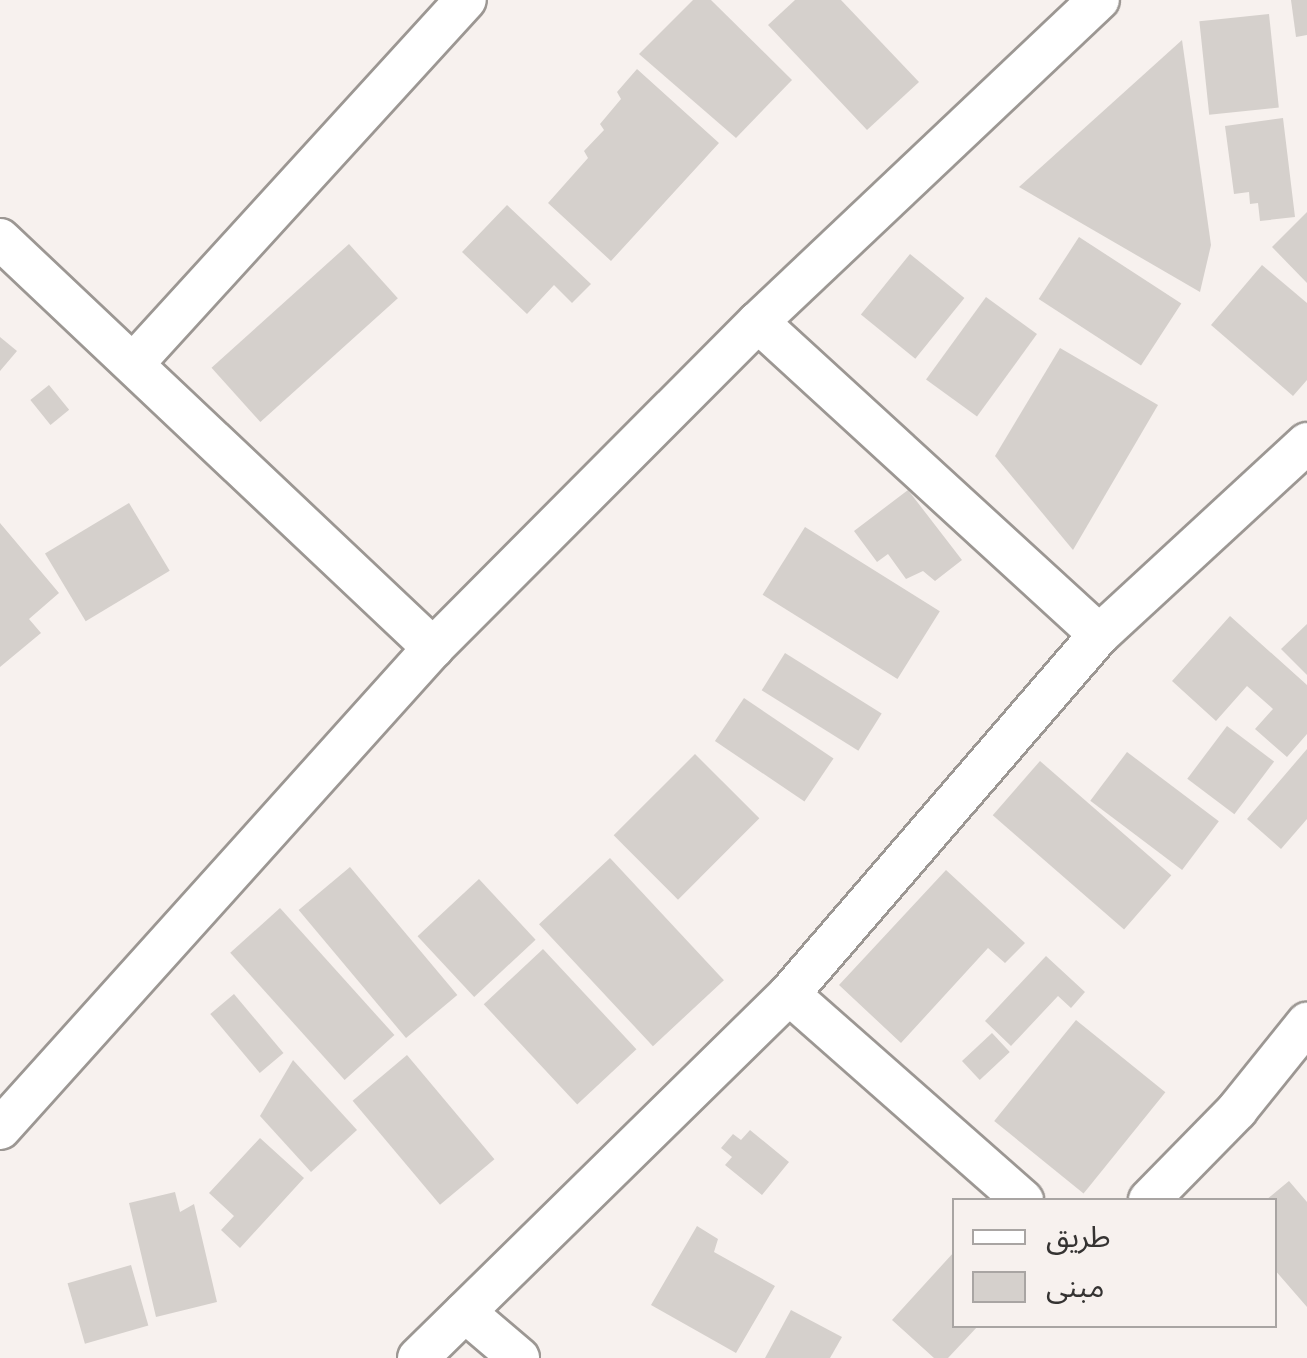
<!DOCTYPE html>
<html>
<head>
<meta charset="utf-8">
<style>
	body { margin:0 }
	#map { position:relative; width:1307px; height:1358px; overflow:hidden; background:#f7f1ee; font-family:Inter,"Noto Sans Arabic",sans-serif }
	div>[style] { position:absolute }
	.building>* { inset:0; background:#d5d0cc; transform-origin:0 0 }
	.roads { filter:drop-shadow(2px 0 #9c9793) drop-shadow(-2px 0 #9c9793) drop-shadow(0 2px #9c9793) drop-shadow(0 -2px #9c9793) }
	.street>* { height:40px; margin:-20px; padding:0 20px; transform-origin:20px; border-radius:20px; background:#fff }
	span { translate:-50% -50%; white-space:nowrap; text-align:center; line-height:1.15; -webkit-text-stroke:9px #f7f1ee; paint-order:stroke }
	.legend { position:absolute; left:952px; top:1198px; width:325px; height:130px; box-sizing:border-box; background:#f7f1ee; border:2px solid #a9a5a3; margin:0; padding:12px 18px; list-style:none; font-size:30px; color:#353332 }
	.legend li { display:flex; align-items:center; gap:20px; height:50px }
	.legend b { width:50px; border:2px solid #a9a5a3 }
</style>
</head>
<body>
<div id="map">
	<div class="building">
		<div style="clip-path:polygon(693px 0,711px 0,792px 80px,736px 138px,639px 54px)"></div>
		<div style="clip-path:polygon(795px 0,841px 0,919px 82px,867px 130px,768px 25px)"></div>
		<div style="clip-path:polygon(1291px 0,1307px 0,1307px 35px,1296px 37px)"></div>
		<div style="left:1269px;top:14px;width:94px;height:70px;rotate:84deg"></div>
		<div style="clip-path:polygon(1182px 40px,1211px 245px,1200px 292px,1019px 187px)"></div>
		<div style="clip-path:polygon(637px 69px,719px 143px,611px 261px,548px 203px,588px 158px,584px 151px,604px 130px,600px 124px,621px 99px,617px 92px)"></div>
		<div style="clip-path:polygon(1283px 118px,1295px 217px,1260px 221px,1258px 203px,1250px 204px,1249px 192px,1234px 194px,1225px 126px)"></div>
		<div style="clip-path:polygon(507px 205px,591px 284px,572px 303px,554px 285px,527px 314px,462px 252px)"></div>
		<div style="clip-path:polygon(1307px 212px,1307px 283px,1272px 247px)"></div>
		<div style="left:1079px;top:237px;width:122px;height:74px;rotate:33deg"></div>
		<div style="left:349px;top:244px;width:73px;height:185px;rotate:48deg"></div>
		<div style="left:910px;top:254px;width:70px;height:78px;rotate:39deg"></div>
		<div style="clip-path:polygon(1262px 265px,1307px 303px,1307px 380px,1293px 396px,1211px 325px)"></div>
		<div style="left:986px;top:297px;width:63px;height:102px;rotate:36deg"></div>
		<div style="clip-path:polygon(0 337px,17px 351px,0 371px)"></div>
		<div style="clip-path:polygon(1060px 348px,1158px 405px,1073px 550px,995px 456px)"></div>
		<div style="left:49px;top:385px;width:32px;height:24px;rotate:51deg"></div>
		<div style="clip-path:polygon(908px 490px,962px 560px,935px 581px,923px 571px,906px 579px,888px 554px,877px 562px,854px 531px)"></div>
		<div style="left:129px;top:503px;width:79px;height:98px;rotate:59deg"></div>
		<div style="clip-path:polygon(0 523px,59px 593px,29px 619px,41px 633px,0 667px)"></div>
		<div style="left:805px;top:527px;width:159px;height:80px;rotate:32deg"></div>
		<div style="clip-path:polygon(1230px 616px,1307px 685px,1307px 734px,1287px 757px,1255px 729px,1273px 709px,1247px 686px,1216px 721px,1172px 681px)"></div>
		<div style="clip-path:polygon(1307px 624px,1307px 675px,1281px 649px)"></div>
		<div style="left:785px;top:653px;width:114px;height:44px;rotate:32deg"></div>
		<div style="left:744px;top:698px;width:108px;height:52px;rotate:34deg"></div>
		<div style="left:1227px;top:726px;width:59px;height:66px;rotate:37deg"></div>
		<div style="clip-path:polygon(1307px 749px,1307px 819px,1281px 849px,1247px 819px)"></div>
		<div style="left:1127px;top:752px;width:115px;height:61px;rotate:37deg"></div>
		<div style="left:695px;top:754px;width:91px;height:115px;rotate:45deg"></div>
		<div style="left:1040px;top:761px;width:174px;height:72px;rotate:41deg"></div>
		<div style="left:610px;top:858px;width:167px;height:97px;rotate:47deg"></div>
		<div style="left:350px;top:867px;width:167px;height:67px;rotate:50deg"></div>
		<div style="clip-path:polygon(946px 870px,1025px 943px,1005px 963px,988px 948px,901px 1043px,839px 985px)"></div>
		<div style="left:479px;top:879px;width:83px;height:84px;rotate:47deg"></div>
		<div style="left:280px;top:908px;width:171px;height:67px;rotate:48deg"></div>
		<div style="left:543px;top:949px;width:137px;height:81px;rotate:47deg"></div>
		<div style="clip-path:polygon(1046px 956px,1085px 992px,1071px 1008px,1058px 996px,1011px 1046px,985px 1021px)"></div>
		<div style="left:234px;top:994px;width:77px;height:31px;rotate:50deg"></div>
		<div style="left:1076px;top:1020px;width:115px;height:130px;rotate:39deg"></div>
		<div style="left:992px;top:1033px;width:26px;height:41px;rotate:47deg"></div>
		<div style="left:407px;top:1055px;width:136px;height:71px;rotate:50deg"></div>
		<div style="clip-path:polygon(293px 1060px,357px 1130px,311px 1172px,260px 1116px)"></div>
		<div style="clip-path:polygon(750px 1130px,789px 1162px,762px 1195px,725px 1165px,732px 1157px,721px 1148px,733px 1134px,741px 1140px)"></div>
		<div style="clip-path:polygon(260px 1138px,304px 1178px,240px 1248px,221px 1230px,234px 1216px,209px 1193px)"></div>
		<div style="clip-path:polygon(1289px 1181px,1307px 1202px,1307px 1307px,1274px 1269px,1274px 1200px,1266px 1200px)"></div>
		<div style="clip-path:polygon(175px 1192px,180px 1212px,194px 1204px,217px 1302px,156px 1317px,129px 1203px)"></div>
		<div style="clip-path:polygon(697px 1226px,718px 1239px,714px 1252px,775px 1286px,736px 1353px,651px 1305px)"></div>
		<div style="clip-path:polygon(954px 1252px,954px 1326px,978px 1326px,948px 1358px,934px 1358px,892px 1320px)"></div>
		<div style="left:131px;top:1265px;width:63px;height:66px;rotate:74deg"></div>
		<div style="clip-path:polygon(791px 1310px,842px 1337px,830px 1358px,765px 1358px)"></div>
	</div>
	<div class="roads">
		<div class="street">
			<div style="left:0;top:239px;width:596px;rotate:43.37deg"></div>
			<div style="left:758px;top:322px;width:463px;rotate:42.5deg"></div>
			<div style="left:134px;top:363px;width:492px;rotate:-47.6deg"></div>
			<div style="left:789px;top:994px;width:312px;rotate:41.4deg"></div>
			<div style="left:0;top:1129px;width:647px;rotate:-48.01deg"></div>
			<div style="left:433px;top:648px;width:460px;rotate:-45.1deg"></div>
			<div style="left:758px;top:322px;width:469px;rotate:-43.4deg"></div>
			<div style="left:1149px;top:1200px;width:126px;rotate:-45.6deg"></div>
			<div style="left:1237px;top:1110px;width:112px;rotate:-51.2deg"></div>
			<div style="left:465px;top:1312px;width:71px;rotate:40.4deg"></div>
			<div style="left:418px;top:1358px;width:520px;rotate:-44.45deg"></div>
			<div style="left:789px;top:994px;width:474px;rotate:-49.2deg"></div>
			<div style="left:1099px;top:635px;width:283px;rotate:-42.7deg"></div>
		</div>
	</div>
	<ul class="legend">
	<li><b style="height:12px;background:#fff"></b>طريق</li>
	<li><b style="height:28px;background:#d5d0cc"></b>مبنى</li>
	</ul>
</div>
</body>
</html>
